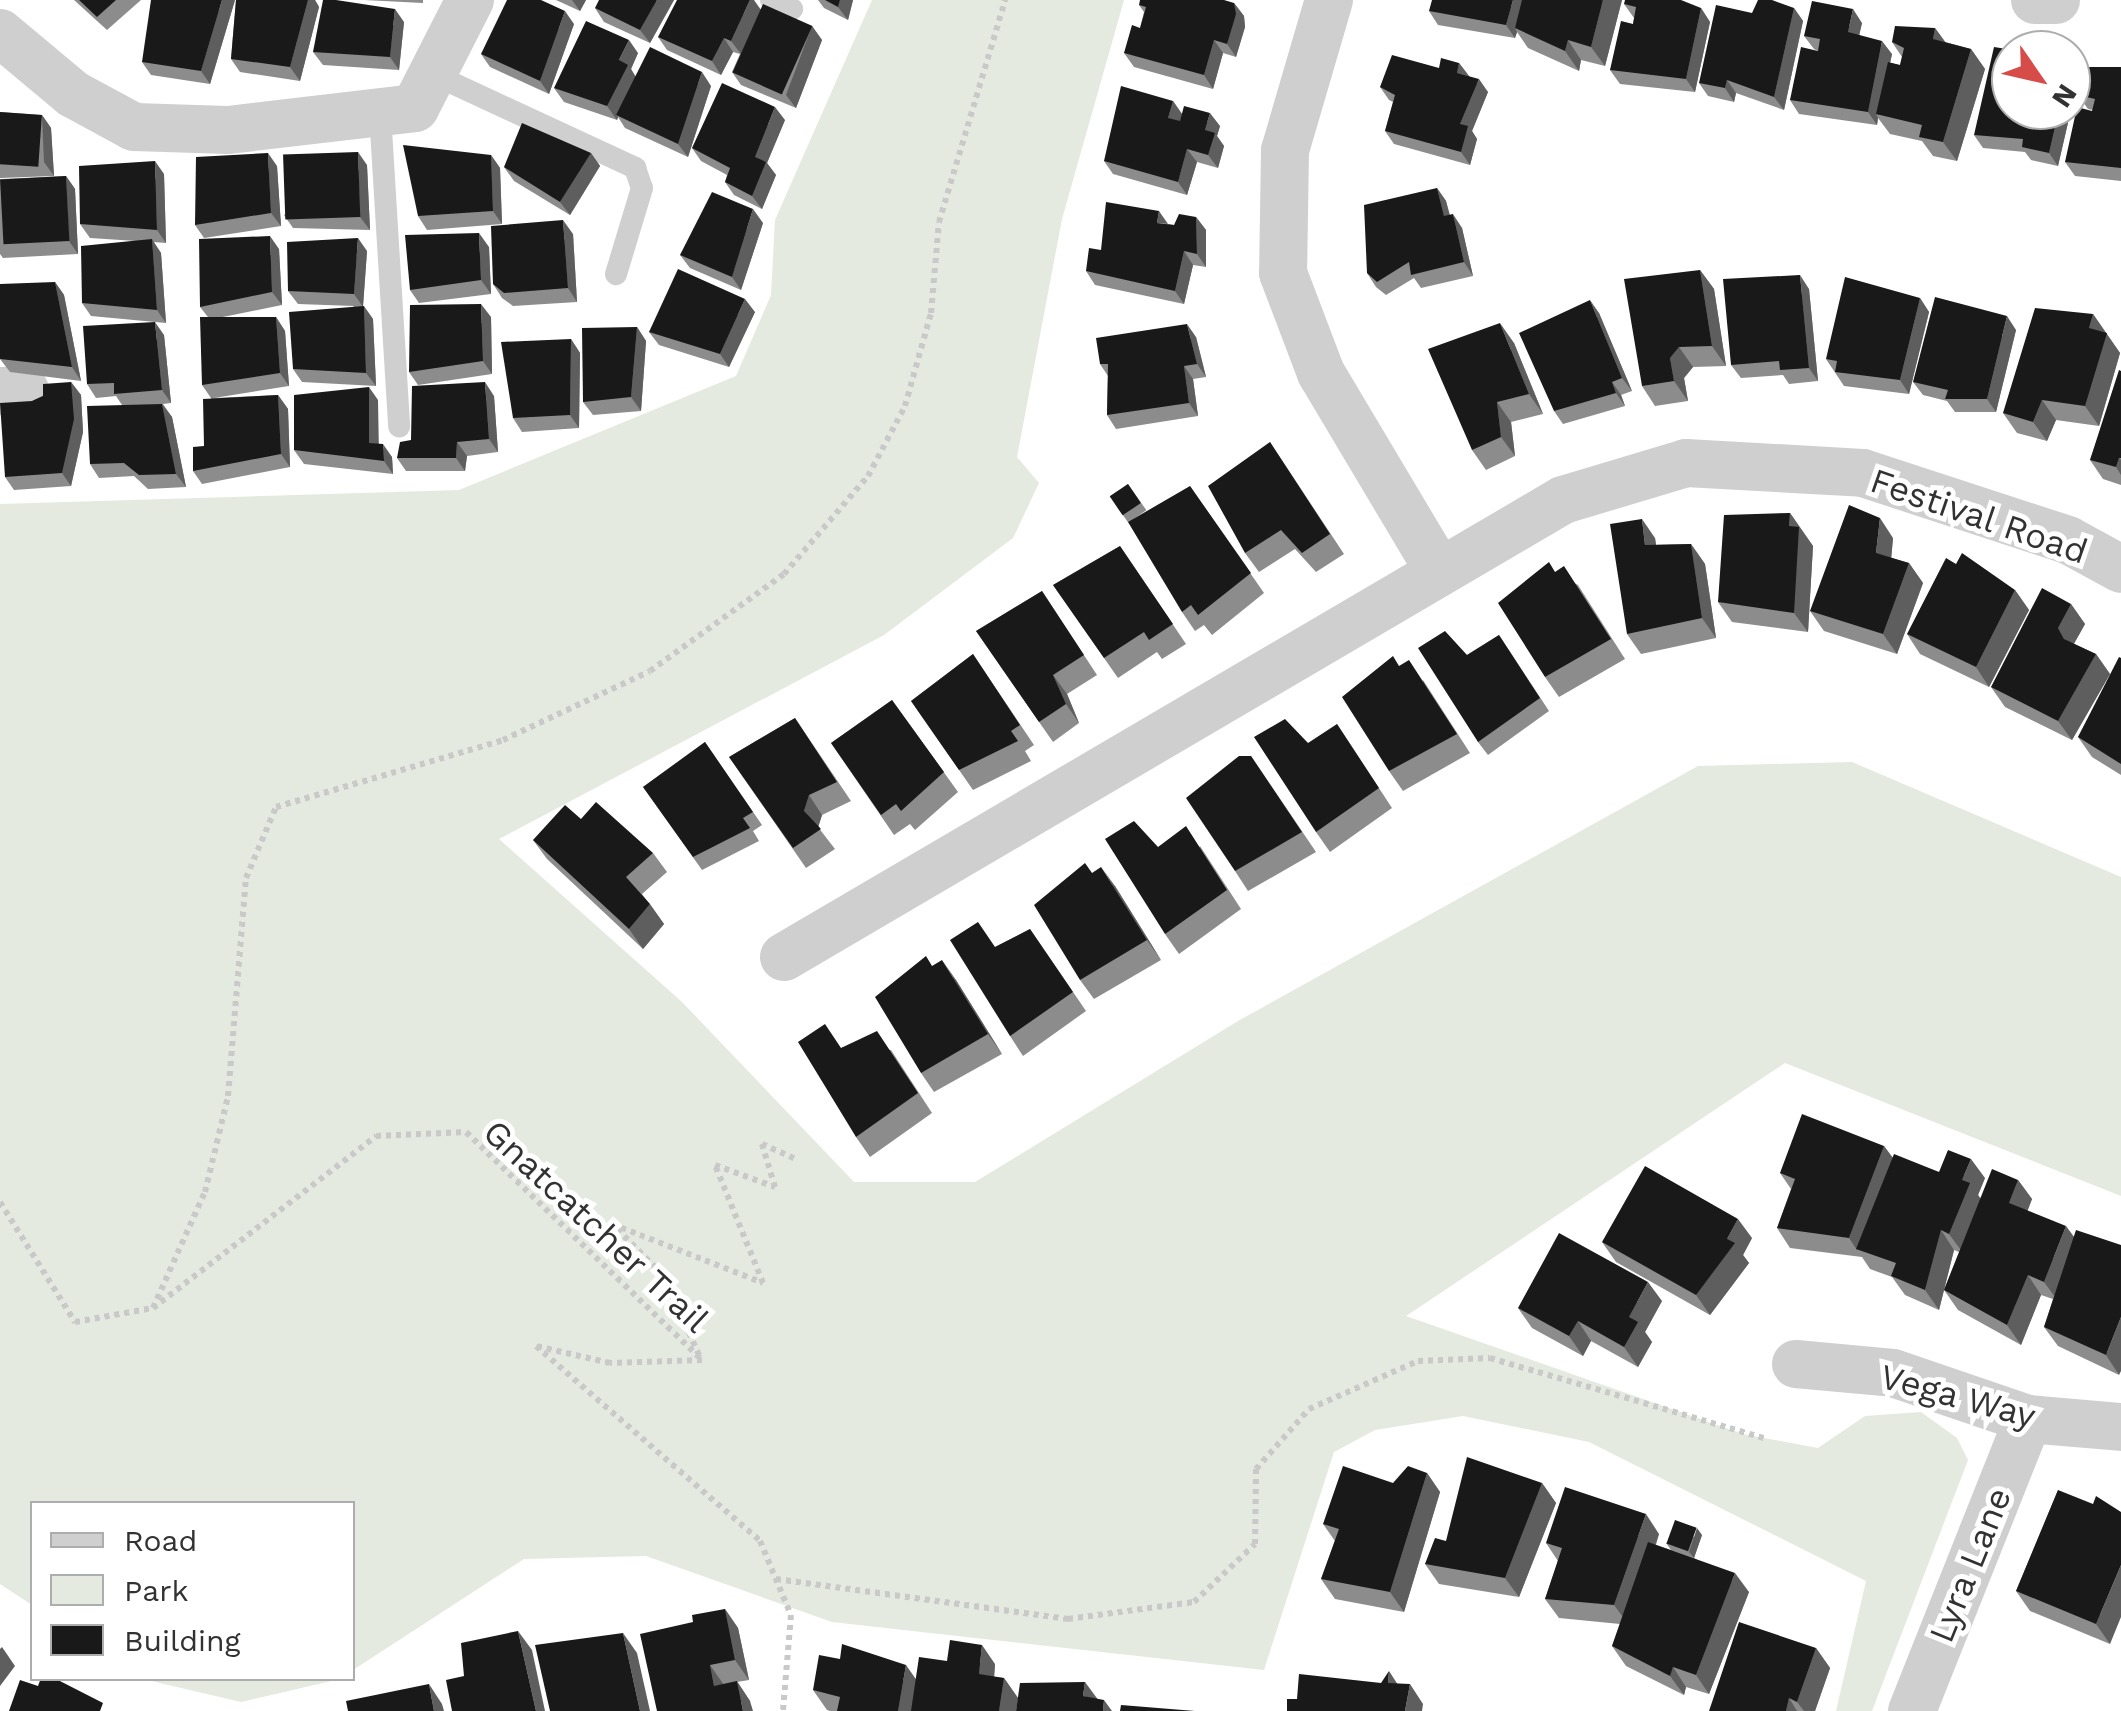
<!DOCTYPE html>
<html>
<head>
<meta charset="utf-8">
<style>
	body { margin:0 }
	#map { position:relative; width:2121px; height:1711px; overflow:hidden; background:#fff; font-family:"Work Sans",sans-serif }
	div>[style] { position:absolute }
	.green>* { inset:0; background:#e4eadf }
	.path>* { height:6px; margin-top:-3px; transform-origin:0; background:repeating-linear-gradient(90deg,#c9c9c9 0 5px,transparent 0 10px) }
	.lane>* { height:22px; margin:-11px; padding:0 11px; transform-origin:11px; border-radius:11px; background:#cfcfcf }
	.street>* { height:48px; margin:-24px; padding:0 24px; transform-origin:24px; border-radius:24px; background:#cfcfcf }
	.wall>* { inset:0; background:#8c8c8c; transform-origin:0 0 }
	.shaded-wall>* { inset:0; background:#5e5e5e }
	.building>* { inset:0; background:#191919; transform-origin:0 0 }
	span { translate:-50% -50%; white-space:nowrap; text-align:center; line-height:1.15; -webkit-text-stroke:10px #fff; paint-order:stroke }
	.street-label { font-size:35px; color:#323232 }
	.legend { position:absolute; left:30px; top:1501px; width:325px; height:180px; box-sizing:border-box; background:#fff; border:2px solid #adadad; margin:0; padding:12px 18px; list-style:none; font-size:30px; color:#323232 }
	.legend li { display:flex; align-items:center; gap:20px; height:50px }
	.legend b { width:50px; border:2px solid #adadad }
	.north { position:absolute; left:1991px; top:30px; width:100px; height:100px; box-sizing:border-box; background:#fff; border:2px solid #adadad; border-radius:50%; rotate:124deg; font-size:28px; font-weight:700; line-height:40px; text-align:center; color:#323232 }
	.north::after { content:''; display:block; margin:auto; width:35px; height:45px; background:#d54c48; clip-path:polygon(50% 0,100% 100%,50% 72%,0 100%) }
</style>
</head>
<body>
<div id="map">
	<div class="green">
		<div style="clip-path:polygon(872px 0,1124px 0,1062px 219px,1017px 457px,1039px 483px,1013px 538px,884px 635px,499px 839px,682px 1002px,854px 1182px,975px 1182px,1238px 1021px,1698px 766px,1852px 762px,2121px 877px,2121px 1196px,1785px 1063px,1406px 1316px,1743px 1434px,1818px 1448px,1865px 1416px,1921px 1412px,1957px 1438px,1968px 1460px,1872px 1711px,1836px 1711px,1866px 1581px,1589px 1442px,1463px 1416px,1375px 1430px,1334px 1452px,1264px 1670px,832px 1622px,646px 1556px,524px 1559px,353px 1670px,352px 1504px,32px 1504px,32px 1605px,0 1584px,0 504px,459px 490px,736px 376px,771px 295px,775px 220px)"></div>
		<div style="clip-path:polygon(143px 1679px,340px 1679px,241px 1702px)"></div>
	</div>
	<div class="path">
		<div style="left:0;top:1202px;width:142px;rotate:58deg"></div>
		<div style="left:75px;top:1322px;width:79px;rotate:-10.2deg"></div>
		<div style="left:153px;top:1308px;width:282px;rotate:-37.6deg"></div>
		<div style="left:376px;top:1136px;width:90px;rotate:-2.5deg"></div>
		<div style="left:466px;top:1132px;width:328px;rotate:44deg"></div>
		<div style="left:702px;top:1360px;width:92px;rotate:178.1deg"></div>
		<div style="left:610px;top:1363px;width:76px;rotate:-167.1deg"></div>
		<div style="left:536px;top:1346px;width:297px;rotate:41deg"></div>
		<div style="left:760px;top:1541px;width:80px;rotate:67.3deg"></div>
		<div style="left:791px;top:1615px;width:96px;rotate:94.8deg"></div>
		<div style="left:153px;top:1308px;width:127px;rotate:-65.9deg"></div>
		<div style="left:205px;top:1192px;width:99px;rotate:-76.5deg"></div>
		<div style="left:228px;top:1096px;width:219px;rotate:-85.3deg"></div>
		<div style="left:246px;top:878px;width:77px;rotate:-67.1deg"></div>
		<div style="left:276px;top:807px;width:237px;rotate:-16.4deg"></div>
		<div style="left:503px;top:740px;width:162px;rotate:-25.1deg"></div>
		<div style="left:650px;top:671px;width:165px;rotate:-35.9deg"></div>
		<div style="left:784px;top:574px;width:129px;rotate:-49.4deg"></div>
		<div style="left:868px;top:476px;width:79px;rotate:-62.1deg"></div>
		<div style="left:905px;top:406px;width:97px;rotate:-74.4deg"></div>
		<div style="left:931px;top:313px;width:91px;rotate:-85deg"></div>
		<div style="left:939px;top:222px;width:232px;rotate:-73.4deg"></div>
		<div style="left:699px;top:1355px;width:88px;rotate:-114.2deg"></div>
		<div style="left:663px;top:1275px;width:72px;rotate:-135deg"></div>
		<div style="left:612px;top:1224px;width:162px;rotate:21.3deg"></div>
		<div style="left:763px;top:1283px;width:127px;rotate:-112.1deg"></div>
		<div style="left:715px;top:1165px;width:64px;rotate:20.1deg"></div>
		<div style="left:775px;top:1187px;width:45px;rotate:-106.8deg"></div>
		<div style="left:762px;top:1144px;width:37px;rotate:24deg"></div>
		<div style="left:776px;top:1579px;width:295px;rotate:7.8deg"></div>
		<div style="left:1068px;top:1619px;width:127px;rotate:-7.7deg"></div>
		<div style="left:1194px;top:1602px;width:84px;rotate:-43.6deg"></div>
		<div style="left:1255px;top:1544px;width:75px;rotate:-89.2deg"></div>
		<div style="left:1256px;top:1469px;width:80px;rotate:-48.5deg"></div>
		<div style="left:1309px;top:1409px;width:119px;rotate:-23.8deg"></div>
		<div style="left:1418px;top:1361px;width:72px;rotate:-2.4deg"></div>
		<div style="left:1490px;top:1358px;width:289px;rotate:16.3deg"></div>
	</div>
	<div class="lane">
		<div style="left:771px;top:0;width:23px;rotate:23deg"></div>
		<div style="left:435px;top:75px;width:221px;rotate:24.9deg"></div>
		<div style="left:635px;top:168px;width:21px;rotate:71deg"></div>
		<div style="left:642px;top:188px;width:90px;rotate:106.8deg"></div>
		<div style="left:380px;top:113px;width:314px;rotate:86.5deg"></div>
	</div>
	<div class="street">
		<div style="left:1329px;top:0;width:156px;rotate:106.3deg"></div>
		<div style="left:1285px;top:150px;width:123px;rotate:90.9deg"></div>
		<div style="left:1283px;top:273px;width:107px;rotate:69.2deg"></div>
		<div style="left:1321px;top:373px;width:230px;rotate:59.2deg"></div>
		<div style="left:2035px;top:0;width:21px"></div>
		<div style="left:0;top:33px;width:95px;rotate:39.9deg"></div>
		<div style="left:73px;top:94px;width:69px;rotate:28.4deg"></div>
		<div style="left:134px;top:127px;width:94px;rotate:1.8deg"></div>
		<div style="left:228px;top:130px;width:188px;rotate:-6.7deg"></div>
		<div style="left:415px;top:108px;width:121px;rotate:-63deg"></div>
		<div style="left:0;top:391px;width:25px;rotate:-2deg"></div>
		<div style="left:784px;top:957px;width:903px;rotate:-30.4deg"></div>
		<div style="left:1563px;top:500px;width:128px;rotate:-16.7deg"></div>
		<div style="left:1686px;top:463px;width:177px;rotate:3.2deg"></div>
		<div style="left:1863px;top:473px;width:216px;rotate:18.1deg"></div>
		<div style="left:2068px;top:540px;width:60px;rotate:28.7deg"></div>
		<div style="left:1796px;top:1364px;width:97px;rotate:5.3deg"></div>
		<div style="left:1893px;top:1373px;width:143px;rotate:18.8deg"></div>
		<div style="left:2028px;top:1419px;width:93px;rotate:4.9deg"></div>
		<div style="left:1912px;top:1711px;width:314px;rotate:-68.3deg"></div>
	</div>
	<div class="wall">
		<div style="clip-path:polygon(74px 0,141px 0,107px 30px)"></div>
		<div style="clip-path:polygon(235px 0,210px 84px,151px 75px,142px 62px)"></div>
		<div style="clip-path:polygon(236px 0,315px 0,319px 7px,300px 81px,240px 72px,231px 59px)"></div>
		<div style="clip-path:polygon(364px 0,423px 0,423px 3px)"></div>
		<div style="clip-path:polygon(556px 0,586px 0,580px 11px)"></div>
		<div style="clip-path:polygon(674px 0,650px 43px,604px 22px,595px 8px)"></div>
		<div style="clip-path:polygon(818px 0,853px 0,848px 20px,824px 8px)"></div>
		<div style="clip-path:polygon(1622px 0,1605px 66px,1581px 60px,1579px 71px,1528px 48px,1517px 32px,1515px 38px,1438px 25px,1429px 11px)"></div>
		<div style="clip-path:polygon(1234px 3px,1244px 16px,1245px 27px,1236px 57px,1223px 53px,1213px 89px,1134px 67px,1124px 53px,1140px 28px,1144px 12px,1139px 5px)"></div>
		<div style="clip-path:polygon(1624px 4px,1701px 8px,1710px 22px,1695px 92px,1620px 84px,1610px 70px,1633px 24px,1634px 18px)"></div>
		<div style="clip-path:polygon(1794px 8px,1803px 21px,1784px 110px,1736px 93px,1734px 102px,1708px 96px,1699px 83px)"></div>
		<div style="clip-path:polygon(761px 9px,812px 26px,822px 40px,796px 108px,741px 85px,732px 72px,740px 54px,733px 52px,721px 75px,667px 50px,658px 37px)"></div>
		<div style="clip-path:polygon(404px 22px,399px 70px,323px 65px,313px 52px)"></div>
		<div style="clip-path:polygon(1862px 23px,1859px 35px,1892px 54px,1890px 63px,1900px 65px,1902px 57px,1892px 42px,1935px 28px,1945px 42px,1971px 49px,1985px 69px,1957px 161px,1933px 156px,1922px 141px,1890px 134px,1878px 118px,1877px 125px,1799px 114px,1790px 100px,1818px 51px,1814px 49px,1804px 36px)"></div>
		<div style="clip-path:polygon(574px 24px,549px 94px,490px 67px,481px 54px)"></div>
		<div style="clip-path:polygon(638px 53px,631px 69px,635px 76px,711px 86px,688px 157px,625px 128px,618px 117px,617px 120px,564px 102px,554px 88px)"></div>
		<div style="clip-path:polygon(1459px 63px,1469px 76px,1488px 92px,1472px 131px,1477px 139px,1470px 165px,1394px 144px,1385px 131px,1393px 102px,1389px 100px,1380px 87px,1439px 68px)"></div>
		<div style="clip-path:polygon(2121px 67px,2121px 181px,2075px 176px,2065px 162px,2093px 110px,2088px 109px,2078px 95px)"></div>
		<div style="clip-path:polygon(2076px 88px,2058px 166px,2031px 160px,2025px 152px,1983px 148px,1974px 135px,2011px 110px)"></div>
		<div style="clip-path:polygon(1173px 101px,1182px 114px,1220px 126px,1217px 136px,1224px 146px,1218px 168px,1197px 162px,1187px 195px,1113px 174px,1104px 161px)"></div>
		<div style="clip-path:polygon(0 112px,42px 115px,51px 128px,54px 176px,0 178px)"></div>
		<div style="clip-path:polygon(785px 120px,767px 163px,776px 175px,762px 209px,734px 195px,725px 182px,727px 175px,701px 161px,692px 148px)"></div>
		<div style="clip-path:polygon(591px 153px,600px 166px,570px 215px,514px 181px,504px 167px)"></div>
		<div style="clip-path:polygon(491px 155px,500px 168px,502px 224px,427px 230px,418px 216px)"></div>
		<div style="clip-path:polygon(367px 165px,370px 230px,293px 228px,284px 215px)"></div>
		<div style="clip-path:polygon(277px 166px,281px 226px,204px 238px,195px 225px)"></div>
		<div style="clip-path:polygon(164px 174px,166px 243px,153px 242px,161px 253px,166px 323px,91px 316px,82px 303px,136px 241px,90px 238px,80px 224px)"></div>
		<div style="clip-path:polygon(66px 176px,75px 189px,78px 254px,3px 258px,0 254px,0 179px)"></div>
		<div style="clip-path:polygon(1437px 188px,1446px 201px,1450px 215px,1462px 228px,1473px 276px,1421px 288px,1414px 278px,1386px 295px,1376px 287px,1367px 273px)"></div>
		<div style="clip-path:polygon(1196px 217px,1206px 230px,1206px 267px,1193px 265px,1184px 304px,1095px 285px,1086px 271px,1101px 250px,1168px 224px,1174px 225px)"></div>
		<div style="clip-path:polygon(763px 223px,741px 290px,690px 268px,680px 255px)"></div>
		<div style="clip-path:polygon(573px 234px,577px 302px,513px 306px,502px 298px,493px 284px)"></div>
		<div style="clip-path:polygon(489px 247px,491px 294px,419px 303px,410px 290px)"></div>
		<div style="clip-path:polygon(279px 249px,282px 305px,223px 317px,276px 317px,285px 331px,289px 386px,214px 398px,278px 395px,288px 409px,290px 467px,202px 484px,193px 471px,204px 446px,211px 398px,202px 385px,208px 317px,200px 307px)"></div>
		<div style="clip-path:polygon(367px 251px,363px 306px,373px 319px,376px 386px,302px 382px,293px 369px,354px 306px,298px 304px,288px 291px)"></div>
		<div style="clip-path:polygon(1700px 270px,1714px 289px,1726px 366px,1693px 367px,1684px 378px,1688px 401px,1655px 406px,1642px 386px)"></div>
		<div style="clip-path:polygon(55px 282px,64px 295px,81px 381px,10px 372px,0 359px)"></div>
		<div style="clip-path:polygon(1809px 289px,1818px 381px,1789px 384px,1783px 375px,1741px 378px,1731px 365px)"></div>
		<div style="clip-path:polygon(1920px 298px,1929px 312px,1909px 394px,1844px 386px,1826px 359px)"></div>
		<div style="clip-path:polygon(755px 312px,729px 367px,659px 345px,649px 332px)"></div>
		<div style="clip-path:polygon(1599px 313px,1632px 391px,1621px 395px,1625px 406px,1563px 424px,1554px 411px)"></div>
		<div style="clip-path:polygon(2093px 314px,2120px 353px,2099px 426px,2056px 420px,2047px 441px,2017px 433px,2003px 413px)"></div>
		<div style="clip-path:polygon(491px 317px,492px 374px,418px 385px,409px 372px)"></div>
		<div style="clip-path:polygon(637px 327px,646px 341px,641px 411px,593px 415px,583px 402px)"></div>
		<div style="clip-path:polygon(2016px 330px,1996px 412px,1955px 412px,1947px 401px,1923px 395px,1913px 382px)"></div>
		<div style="clip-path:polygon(164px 335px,171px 403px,163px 404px,172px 417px,186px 487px,148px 489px,134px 476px,99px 478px,90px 464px,122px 405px,116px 396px,96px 398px,87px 384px)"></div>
		<div style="clip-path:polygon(1196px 337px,1206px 377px,1193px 379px,1198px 416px,1116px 429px,1107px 415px,1108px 376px,1100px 364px)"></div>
		<div style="clip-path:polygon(571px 339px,580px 353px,579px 428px,522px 432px,513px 418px)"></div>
		<div style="clip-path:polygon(1514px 343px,1543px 414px,1511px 422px,1515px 456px,1486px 470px,1472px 450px)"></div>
		<div style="clip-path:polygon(2121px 371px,2121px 485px,2103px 479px,2090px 460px)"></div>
		<div style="clip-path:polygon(71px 382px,81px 395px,83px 432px,71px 486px,14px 490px,5px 477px,32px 401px)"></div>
		<div style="clip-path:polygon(494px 396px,498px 452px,467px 456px,465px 471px,406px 471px,397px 458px,411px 440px)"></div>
		<div style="clip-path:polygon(378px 400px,378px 443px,392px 457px,393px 474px,304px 464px,294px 450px)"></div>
		<div style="clip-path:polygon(1270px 442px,1344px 554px,1316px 572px,1295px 549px,1259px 572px,1245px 553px)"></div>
		<div style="left:1128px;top:484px;width:32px;height:22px;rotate:55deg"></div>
		<div style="clip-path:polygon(1190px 486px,1264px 593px,1212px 635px,1204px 625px,1195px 631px,1182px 612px)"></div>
		<div style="clip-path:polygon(1790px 513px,1813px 546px,1808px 632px,1732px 622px,1718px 602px)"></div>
		<div style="clip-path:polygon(1655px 538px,1656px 545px,1691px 544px,1705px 564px,1716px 638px,1641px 654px,1627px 634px)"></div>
		<div style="clip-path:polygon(1893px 538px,1891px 558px,1909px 563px,1923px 583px,1897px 654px,1824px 631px,1810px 611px)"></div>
		<div style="clip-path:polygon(1120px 546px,1186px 644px,1162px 659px,1157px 652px,1118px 678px,1053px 585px)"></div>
		<div style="clip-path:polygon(1555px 572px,1578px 585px,1625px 659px,1559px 697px,1545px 677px)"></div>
		<div style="clip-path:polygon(2015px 590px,2029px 610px,1989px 687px,1920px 654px,1907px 634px)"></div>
		<div style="clip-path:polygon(1042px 591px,1097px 675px,1067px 694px,1079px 723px,1053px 742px,976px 631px)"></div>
		<div style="clip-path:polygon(2071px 604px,2085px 624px,2074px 644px,2096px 654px,2110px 674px,2072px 740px,2005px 707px,1991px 687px)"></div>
		<div style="clip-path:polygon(1499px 635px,1549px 711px,1488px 755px,1478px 742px,1467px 655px)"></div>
		<div style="clip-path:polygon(973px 654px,1034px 745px,1025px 751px,1031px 761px,973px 790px,911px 701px)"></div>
		<div style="clip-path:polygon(2121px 658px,2121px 775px,2092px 757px,2078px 737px)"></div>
		<div style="clip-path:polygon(1423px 680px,1470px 753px,1403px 791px,1389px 771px)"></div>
		<div style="clip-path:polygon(892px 700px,958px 792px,915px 830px,910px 824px,894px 835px,831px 743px)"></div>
		<div style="clip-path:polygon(795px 718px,851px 801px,822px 815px,818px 827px,835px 849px,806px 868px,729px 757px)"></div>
		<div style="clip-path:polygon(1337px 724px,1392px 808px,1330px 852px,1316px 832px)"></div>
		<div style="clip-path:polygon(705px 742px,762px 825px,753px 831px,759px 841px,702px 870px,643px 787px)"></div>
		<div style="clip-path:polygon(1251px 756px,1316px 852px,1248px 891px,1235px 871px)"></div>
		<div style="clip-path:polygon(581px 819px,653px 853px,667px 872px,642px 894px,664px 924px,643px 949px,547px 859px,533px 840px)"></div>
		<div style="clip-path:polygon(1200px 846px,1241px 909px,1179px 954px,1165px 934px)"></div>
		<div style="clip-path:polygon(1093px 873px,1115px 886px,1161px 960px,1094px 999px,1080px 980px)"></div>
		<div style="clip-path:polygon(1030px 929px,1086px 1011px,1023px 1056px,1010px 1036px,995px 947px)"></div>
		<div style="clip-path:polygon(933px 966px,956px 980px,1002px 1054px,934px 1092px,921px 1073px)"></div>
		<div style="clip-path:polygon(842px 1047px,891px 1050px,932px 1113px,870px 1157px,856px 1137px)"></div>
		<div style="clip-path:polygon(1884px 1146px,1893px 1158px,1939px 1172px,1985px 1178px,1978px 1195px,1980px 1198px,2018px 1180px,2032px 1199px,2027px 1211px,2119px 1375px,2058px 1346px,2044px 1327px,2053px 1299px,2041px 1295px,2021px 1345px,1958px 1310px,1944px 1290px,1959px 1252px,1954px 1250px,1939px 1310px,1905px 1295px,1892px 1277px,1870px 1269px,1862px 1257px,1790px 1248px,1777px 1228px,1791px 1189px,1780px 1173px)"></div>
		<div style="clip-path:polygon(1752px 1238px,1743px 1255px,1749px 1263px,1710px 1315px,1616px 1262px,1602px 1242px)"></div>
		<div style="clip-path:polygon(1662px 1301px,1645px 1332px,1652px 1342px,1638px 1367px,1591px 1341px,1583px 1356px,1532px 1328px,1518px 1308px)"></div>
		<div style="clip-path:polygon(1427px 1473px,1440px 1492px,1404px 1612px,1335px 1599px,1321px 1579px,1335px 1541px,1323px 1524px,1393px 1483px)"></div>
		<div style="clip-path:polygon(1542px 1483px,1556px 1503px,1519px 1597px,1439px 1584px,1425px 1564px,1446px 1541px)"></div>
		<div style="clip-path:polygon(2058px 1490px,2110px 1644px,2030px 1611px,2016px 1591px)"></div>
		<div style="clip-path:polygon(1659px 1534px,1656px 1545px,1671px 1550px,1666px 1543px,1702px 1535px,1694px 1558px,1749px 1592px,1709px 1694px,1686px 1687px,1684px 1695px,1626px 1666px,1612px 1646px,1620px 1624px,1559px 1618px,1545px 1599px,1558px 1561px,1546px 1543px)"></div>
		<div style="clip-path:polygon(725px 1609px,738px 1628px,749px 1680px,737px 1682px,750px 1701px,657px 1711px,693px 1622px)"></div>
		<div style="clip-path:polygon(1816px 1648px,1830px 1668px,1815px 1711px,1709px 1711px)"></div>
		<div style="clip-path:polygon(947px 1661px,995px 1664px,994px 1677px,1004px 1678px,1018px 1698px,1016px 1711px,830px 1711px,827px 1710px,813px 1690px,916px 1679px)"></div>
	</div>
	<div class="shaded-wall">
		<div style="clip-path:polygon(222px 0,235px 0,210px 84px,201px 71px)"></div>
		<div style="clip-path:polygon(308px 0,315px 0,319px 7px,300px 81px,290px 67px)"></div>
		<div style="clip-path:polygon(572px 0,586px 0,580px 11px)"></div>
		<div style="clip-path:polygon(657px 0,674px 0,650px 43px,640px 30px)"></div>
		<div style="clip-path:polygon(750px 0,754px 0,761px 10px,741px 54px,731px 41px)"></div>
		<div style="clip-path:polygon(840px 0,853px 0,848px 20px,838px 7px)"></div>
		<div style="clip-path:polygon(1513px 0,1526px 0,1515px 28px,1517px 32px,1515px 38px,1506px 25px)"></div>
		<div style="clip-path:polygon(1603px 0,1622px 0,1605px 66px,1591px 47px)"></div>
		<div style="clip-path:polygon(1234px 3px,1244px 16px,1245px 27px,1236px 57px,1227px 44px)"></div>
		<div style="clip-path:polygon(1701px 8px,1710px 22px,1695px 92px,1686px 79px)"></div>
		<div style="clip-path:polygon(1794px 8px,1803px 21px,1784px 110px,1774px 97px)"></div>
		<div style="clip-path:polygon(395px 9px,404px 22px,399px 70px,390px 57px)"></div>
		<div style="clip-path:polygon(1853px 9px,1862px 23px,1857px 45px,1848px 32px)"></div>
		<div style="clip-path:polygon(565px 11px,574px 24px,549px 94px,540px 81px)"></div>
		<div style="clip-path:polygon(812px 26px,822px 40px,796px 108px,786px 95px)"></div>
		<div style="clip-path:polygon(1935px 28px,1949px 47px,1933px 39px)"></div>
		<div style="clip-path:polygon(724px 38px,733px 52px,721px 75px,712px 61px)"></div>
		<div style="clip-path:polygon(629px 40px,638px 53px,631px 69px,637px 79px,616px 115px,618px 117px,617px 120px,607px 106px,619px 60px)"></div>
		<div style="clip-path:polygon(1214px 40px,1223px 53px,1213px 89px,1204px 75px)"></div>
		<div style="clip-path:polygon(1568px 40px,1581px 60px,1579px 71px,1565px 51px)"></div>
		<div style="clip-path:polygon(1882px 41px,1892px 54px,1879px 115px,1876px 114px,1878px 118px,1877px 125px,1868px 112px)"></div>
		<div style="clip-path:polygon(1971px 49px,1985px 69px,1957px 161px,1943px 142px)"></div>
		<div style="clip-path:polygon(1459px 63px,1469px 76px,1457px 73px)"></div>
		<div style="clip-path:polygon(702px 72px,711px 86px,688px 157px,678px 144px)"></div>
		<div style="clip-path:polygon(1479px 79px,1488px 92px,1472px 131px,1477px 139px,1470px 165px,1461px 152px,1460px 124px)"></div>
		<div style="clip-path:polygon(1727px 80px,1736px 93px,1734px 102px,1725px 88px)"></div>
		<div style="clip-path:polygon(2071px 81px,2076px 88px,2058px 166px,2049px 153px,2059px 110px,2071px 110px)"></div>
		<div style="clip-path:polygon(1173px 101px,1182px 114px,1177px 132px,1168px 118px)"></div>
		<div style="clip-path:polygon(775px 107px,785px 120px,767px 163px,776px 175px,762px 209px,752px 196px,755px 157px)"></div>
		<div style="clip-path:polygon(1210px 113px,1220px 126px,1217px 136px,1224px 146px,1218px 168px,1208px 155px,1205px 130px)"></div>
		<div style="clip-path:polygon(42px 115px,51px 128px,54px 176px,44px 162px)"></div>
		<div style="clip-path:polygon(1187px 149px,1197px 162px,1187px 195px,1178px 182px)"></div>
		<div style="clip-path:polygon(358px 152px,367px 165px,370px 230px,360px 217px)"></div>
		<div style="clip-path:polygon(268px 153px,277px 166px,281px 226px,271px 213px)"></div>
		<div style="clip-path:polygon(591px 153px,600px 166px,570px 215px,560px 202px)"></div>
		<div style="clip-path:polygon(491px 155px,500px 168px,502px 224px,493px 211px)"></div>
		<div style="clip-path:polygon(155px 161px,164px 174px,166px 243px,157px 230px)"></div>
		<div style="clip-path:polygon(66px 176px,75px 189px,78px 254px,69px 241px)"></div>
		<div style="clip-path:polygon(1437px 188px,1446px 201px,1453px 229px,1444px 216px)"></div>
		<div style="clip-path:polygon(753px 209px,763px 223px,741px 290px,732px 277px)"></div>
		<div style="clip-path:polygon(1159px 211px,1168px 224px,1157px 223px)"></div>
		<div style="clip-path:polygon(1453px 214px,1462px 228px,1473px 276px,1464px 262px)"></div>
		<div style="clip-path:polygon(1196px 217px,1206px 230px,1206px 267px,1197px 254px)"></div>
		<div style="clip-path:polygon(563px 220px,573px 234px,577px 302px,568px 288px)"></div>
		<div style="clip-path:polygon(479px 233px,489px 247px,491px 294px,481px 280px)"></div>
		<div style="clip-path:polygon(270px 236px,279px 249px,282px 305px,272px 292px)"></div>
		<div style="clip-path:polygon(358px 238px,367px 251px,363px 307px,354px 294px)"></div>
		<div style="clip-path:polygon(152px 239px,161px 253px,166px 323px,157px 310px)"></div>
		<div style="clip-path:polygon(1184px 251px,1193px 265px,1184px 304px,1175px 291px)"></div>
		<div style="clip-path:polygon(1700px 270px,1714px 289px,1726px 366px,1712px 346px)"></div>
		<div style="clip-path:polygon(1800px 275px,1809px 289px,1818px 381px,1809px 368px)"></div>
		<div style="clip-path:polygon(55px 282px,64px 295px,81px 381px,72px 367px)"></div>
		<div style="clip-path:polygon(1920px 298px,1929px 312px,1909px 394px,1900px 380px)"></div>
		<div style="clip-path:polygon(745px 299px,755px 312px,729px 367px,720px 354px)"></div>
		<div style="clip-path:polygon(1590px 300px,1599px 313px,1632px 391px,1622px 378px)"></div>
		<div style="clip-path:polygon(481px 304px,491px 317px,492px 374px,483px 361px)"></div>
		<div style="clip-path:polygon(364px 306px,373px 319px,376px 386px,366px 373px)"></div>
		<div style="clip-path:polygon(2093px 314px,2120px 353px,2099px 426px,2085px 406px,2089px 328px)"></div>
		<div style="clip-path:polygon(2007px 316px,2016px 330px,1996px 412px,1987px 399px)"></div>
		<div style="clip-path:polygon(276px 317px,285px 331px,289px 386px,280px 373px)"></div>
		<div style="clip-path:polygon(155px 322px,164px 335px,171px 403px,162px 390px)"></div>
		<div style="clip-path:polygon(1500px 323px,1514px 343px,1543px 414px,1529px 394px)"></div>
		<div style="clip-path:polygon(1187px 324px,1196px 337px,1206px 377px,1197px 364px)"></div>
		<div style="clip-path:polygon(637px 327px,646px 341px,641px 411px,631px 397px)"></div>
		<div style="clip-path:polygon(571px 339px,580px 353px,579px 428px,570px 415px)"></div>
		<div style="clip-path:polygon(1679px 347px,1693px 367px,1684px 378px,1688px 401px,1674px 381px,1670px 358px)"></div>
		<div style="clip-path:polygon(1184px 366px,1193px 379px,1198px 416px,1189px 403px)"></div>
		<div style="clip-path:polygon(71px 382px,81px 395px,83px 432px,71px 486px,62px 473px)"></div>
		<div style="clip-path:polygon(485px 382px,494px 396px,498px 452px,489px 439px)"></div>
		<div style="clip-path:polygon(1612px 382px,1621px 395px,1625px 406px,1616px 393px)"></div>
		<div style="clip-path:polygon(369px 387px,378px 400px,379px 456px,369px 443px)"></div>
		<div style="clip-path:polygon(278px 395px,288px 409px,290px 467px,281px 454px)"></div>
		<div style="clip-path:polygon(2042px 400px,2056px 420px,2047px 441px,2033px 422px)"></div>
		<div style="clip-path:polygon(1497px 402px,1511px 422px,1515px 456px,1501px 437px)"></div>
		<div style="clip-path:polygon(162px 404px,172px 417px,186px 487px,176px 474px)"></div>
		<div style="clip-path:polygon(457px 442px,467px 456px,465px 471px,456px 458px)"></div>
		<div style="clip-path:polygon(383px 444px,392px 457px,393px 474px,384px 461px)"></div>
		<div style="clip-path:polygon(2119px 458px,2121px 460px,2121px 475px,2116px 467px)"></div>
		<div style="clip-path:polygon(1790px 513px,1813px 546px,1808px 632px,1794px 613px,1789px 526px)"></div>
		<div style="clip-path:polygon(1880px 518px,1893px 538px,1890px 573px,1876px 553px)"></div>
		<div style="clip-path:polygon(1642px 519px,1655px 538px,1659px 565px,1645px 545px)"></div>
		<div style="clip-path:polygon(1691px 544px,1705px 564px,1716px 638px,1702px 618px)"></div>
		<div style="clip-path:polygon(1909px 563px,1923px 583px,1897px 654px,1883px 634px)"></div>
		<div style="clip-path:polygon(2015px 590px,2029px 610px,1989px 687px,1976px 667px)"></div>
		<div style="clip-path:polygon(2071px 604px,2085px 624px,2072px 647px,2064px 639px,2058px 628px)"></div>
		<div style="clip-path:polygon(2096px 654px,2110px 674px,2072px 740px,2058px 721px)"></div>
		<div style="clip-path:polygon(1053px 675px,1067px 694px,1079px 723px,1066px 704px)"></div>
		<div style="clip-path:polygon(809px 795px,822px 815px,817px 831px,804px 811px)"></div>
		<div style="clip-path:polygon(1101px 867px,1115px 886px,1161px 960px,1147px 940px)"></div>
		<div style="clip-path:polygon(650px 904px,664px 924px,643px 949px,629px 929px)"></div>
		<div style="clip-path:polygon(942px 960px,956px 980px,1002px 1054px,988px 1034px)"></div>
		<div style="clip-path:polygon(1884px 1146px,1898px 1165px,1857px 1250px,1849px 1238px)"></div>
		<div style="clip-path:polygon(1971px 1159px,1985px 1178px,1978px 1195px,1983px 1202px,1963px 1253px,1949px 1234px,1962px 1180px)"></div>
		<div style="clip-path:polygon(2018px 1180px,2032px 1199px,2023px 1223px,2009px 1203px)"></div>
		<div style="clip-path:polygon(1738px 1219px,1752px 1238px,1743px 1255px,1749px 1263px,1710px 1315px,1696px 1295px)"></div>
		<div style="clip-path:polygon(2066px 1226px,2080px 1245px,2058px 1301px,2044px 1282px)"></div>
		<div style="clip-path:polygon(1941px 1230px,1954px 1250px,1939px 1310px,1925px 1290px)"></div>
		<div style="clip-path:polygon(2028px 1275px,2041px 1295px,2021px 1345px,2007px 1325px)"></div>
		<div style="clip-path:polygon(1648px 1282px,1662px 1301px,1645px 1332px,1652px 1342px,1638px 1367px,1624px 1347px,1629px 1317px)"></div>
		<div style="clip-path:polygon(2121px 1317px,2121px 1371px,2119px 1375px,2106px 1355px)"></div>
		<div style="clip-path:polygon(1578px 1321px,1591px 1341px,1583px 1356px,1569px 1336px)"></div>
		<div style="clip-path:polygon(1427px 1473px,1440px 1492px,1404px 1612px,1390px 1592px)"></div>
		<div style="clip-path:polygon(1542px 1483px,1556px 1503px,1519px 1597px,1505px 1578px)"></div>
		<div style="clip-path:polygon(1646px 1514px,1659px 1534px,1628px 1624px,1614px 1605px)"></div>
		<div style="clip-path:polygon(1697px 1528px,1702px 1535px,1694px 1558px,1689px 1552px)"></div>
		<div style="clip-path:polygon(2121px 1565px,2121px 1617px,2110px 1644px,2096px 1624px)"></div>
		<div style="clip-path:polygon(1735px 1573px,1749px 1592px,1709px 1694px,1696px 1675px)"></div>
		<div style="clip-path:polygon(725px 1609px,738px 1628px,749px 1680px,735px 1660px)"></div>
		<div style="clip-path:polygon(518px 1631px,532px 1650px,545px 1711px,536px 1711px)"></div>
		<div style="clip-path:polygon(623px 1633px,637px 1653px,650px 1711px,640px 1711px)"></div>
		<div style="clip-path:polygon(982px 1645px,995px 1664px,993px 1694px,979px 1674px)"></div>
		<div style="clip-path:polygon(2px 1647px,15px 1666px,0 1686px,0 1649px)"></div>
		<div style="clip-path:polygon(1816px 1648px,1830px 1668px,1815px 1711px,1804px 1711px,1797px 1702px)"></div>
		<div style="clip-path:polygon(710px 1665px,724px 1685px,714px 1686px)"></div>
		<div style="clip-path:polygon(906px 1665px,920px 1685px,915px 1711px,898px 1711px)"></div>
		<div style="clip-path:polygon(1673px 1667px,1686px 1687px,1684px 1695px,1670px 1676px)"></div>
		<div style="clip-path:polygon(1389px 1671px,1402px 1691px,1388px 1683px)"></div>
		<div style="clip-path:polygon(1004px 1678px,1018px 1698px,1016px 1711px,999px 1711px)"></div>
		<div style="clip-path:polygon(737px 1681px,750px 1701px,753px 1711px,743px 1711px)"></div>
		<div style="clip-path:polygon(1085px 1682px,1099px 1701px,1083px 1696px)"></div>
		<div style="clip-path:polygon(429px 1684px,442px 1704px,444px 1711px,434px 1711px)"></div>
		<div style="clip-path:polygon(1410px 1684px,1423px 1704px,1422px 1711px,1405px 1711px)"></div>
		<div style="clip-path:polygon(1789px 1698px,1797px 1711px,1786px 1711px)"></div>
		<div style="clip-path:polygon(1104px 1700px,1112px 1711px,1103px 1711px)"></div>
	</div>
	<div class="building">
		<div style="clip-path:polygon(79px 0,116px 0,97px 17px)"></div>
		<div style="clip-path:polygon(151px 0,222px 0,201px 71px,142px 62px)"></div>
		<div style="clip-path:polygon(236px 0,308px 0,290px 67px,231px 59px)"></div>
		<div style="clip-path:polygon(323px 0,336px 0,395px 9px,390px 57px,313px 52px)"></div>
		<div style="clip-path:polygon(507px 0,541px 0,565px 11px,540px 81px,481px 54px)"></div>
		<div style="clip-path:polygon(599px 0,657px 0,640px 30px,595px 8px)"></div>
		<div style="clip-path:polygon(677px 0,750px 0,731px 41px,724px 38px,712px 61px,658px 37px)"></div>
		<div style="clip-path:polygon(825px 0,840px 0,838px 7px)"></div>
		<div style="clip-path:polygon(1140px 0,1224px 0,1234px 3px,1236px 14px,1227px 44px,1214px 40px,1204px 75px,1124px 53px,1132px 25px,1140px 28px,1146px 7px,1139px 5px)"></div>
		<div style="clip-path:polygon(1432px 0,1513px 0,1506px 25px,1429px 11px)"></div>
		<div style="clip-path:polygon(1522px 0,1603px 0,1591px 47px,1568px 40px,1565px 51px,1515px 28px)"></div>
		<div style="clip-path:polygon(1625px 0,1681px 0,1701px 8px,1686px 79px,1610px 70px,1621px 21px,1633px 24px,1636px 7px,1624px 4px)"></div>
		<div style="clip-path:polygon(1758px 0,1772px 0,1794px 8px,1774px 97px,1727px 80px,1725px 88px,1699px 83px,1716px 5px,1752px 13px)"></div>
		<div style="clip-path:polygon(1812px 1px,1853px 9px,1848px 32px,1882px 41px,1868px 112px,1790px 100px,1801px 47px,1818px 51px,1820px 39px,1804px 36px)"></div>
		<div style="left:763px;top:4px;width:54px;height:75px;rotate:24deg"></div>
		<div style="clip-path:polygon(586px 21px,629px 40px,619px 60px,628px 65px,607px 106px,554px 88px)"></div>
		<div style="clip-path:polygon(1895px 26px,1935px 28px,1933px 39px,1971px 49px,1943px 142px,1919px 137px,1922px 125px,1876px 114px,1888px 62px,1900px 65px,1904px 48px,1892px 42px)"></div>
		<div style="clip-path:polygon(650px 47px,702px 72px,678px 144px,616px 115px)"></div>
		<div style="clip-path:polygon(1994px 47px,2013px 50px,2011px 50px,2011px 110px,2059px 110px,2049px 153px,2022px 147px,2023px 139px,1974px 135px)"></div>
		<div style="clip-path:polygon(1392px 55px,1439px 68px,1441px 58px,1459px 63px,1457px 73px,1479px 79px,1460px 124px,1468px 126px,1461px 152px,1385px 131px,1395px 95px,1380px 87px)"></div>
		<div style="clip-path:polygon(2084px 67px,2121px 67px,2121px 168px,2065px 162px,2077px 107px,2092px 111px,2095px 99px,2078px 95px)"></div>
		<div style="clip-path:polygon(722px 83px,775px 107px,755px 157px,766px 162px,752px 196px,725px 182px,730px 168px,692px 148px)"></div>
		<div style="clip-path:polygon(1121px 86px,1173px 101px,1168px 118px,1180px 121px,1184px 106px,1210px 113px,1205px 130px,1215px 133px,1208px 155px,1187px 149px,1178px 182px,1104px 161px)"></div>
		<div style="left:0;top:112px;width:42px;height:52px;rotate:4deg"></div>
		<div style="clip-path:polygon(522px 123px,591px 153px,560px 202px,504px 167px)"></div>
		<div style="clip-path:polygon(403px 145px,491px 155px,493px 211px,418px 216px)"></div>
		<div style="left:358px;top:152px;width:65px;height:75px;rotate:88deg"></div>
		<div style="clip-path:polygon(268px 153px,271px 213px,195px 225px,196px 157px)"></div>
		<div style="clip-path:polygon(155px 161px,157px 230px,80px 224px,79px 166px)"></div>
		<div style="left:66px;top:176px;width:65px;height:66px;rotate:87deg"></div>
		<div style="clip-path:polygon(1437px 188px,1444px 216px,1453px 214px,1464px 262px,1411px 275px,1409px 262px,1377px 282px,1367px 273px,1364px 205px)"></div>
		<div style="clip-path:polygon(712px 192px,753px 209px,732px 277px,680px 255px)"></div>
		<div style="clip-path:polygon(1106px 202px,1159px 211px,1157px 223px,1174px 225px,1179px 214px,1196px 217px,1197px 254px,1184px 251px,1175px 291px,1086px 271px,1089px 248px,1101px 250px)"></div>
		<div style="clip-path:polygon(563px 220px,568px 288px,504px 293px,493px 284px,491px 226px)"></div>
		<div style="clip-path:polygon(479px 233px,481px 280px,410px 290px,405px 235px)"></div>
		<div style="clip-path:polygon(270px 236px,272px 292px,200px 307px,199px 239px)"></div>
		<div style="clip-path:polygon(358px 238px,354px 294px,288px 291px,287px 242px)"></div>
		<div style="clip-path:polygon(152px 239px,157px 310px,82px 303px,81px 246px)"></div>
		<div style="clip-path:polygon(678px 269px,745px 299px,720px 354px,649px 332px)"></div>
		<div style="clip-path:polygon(1700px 270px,1712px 346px,1679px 347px,1670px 358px,1674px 381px,1642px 386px,1624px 279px)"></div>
		<div style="clip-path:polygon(1800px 275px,1809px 368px,1780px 370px,1779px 361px,1731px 365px,1723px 279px)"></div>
		<div style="clip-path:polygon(1845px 277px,1920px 298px,1900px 380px,1835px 372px,1837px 361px,1826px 359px)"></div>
		<div style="clip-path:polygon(55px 282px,72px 367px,0 359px,0 284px)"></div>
		<div style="clip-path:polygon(1935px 297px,2007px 316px,1987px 399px,1945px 399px,1948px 390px,1913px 382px)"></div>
		<div style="clip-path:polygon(1590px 300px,1622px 378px,1612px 382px,1616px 393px,1554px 411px,1519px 333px)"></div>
		<div style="clip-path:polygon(481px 304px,483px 361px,409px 372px,410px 305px)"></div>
		<div style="clip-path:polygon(364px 306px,366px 373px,293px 369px,289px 312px)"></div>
		<div style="clip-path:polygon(2035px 308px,2093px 314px,2089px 328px,2107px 333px,2085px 406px,2042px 400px,2033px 422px,2003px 413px)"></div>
		<div style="clip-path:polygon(200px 317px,276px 317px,280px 373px,202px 385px)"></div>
		<div style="clip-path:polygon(155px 322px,162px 390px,114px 394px,114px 383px,87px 384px,83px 326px)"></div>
		<div style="clip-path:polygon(1500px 323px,1529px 394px,1497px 402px,1501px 437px,1472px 450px,1428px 349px)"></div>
		<div style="clip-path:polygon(1187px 324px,1197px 364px,1184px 366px,1189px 403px,1107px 415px,1108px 364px,1100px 364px,1096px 338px)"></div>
		<div style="clip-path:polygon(637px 327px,631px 397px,583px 402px,582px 328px)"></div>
		<div style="clip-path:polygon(571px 339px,570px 415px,513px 418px,501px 342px)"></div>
		<div style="clip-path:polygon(2119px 370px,2121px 371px,2121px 458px,2119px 458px,2116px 467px,2090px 460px)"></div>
		<div style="clip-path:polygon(71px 382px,74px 419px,62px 473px,5px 477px,0 403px,32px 401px,43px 396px,43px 384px)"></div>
		<div style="clip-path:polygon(485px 382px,489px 439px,457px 442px,456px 458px,397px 458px,400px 442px,411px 440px,412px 386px)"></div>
		<div style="clip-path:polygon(369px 387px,369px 443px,383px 444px,384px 461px,294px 450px,294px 395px)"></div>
		<div style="clip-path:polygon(278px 395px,281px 454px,193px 471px,193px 447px,204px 446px,203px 399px)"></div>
		<div style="clip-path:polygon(162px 404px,176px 474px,139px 475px,124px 463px,90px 464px,87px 406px)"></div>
		<div style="clip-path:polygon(1270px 442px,1330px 534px,1302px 553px,1281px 530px,1245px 553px,1208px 486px)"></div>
		<div style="left:1128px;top:484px;width:23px;height:22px;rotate:56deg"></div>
		<div style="clip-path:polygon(1190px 486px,1251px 573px,1198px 615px,1191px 605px,1182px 612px,1128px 522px)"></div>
		<div style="clip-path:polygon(1849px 505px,1880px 518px,1876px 553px,1909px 563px,1883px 634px,1810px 611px)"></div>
		<div style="clip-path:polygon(1790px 513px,1789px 526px,1799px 527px,1794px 613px,1718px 602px,1724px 515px)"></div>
		<div style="clip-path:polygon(1642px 519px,1645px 545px,1691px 544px,1702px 618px,1627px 634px,1610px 524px)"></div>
		<div style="clip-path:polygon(1120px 546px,1173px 624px,1149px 640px,1144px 632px,1104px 658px,1053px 585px)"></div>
		<div style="clip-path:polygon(1962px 553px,2015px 590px,1976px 667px,1907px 634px,1946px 558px,1956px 564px)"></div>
		<div style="clip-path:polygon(1549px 562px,1555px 572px,1564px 566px,1611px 639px,1545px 677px,1498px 603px)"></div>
		<div style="clip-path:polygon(2042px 588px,2071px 604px,2058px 628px,2064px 639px,2096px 654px,2058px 721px,1991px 687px)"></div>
		<div style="clip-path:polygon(1042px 591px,1084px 655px,1053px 675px,1066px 704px,1039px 722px,976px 631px)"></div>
		<div style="clip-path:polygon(1445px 631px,1467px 655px,1499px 635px,1540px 698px,1478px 742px,1418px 648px)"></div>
		<div style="clip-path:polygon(973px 654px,1020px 725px,1011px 731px,1018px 741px,959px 770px,911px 701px)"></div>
		<div style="clip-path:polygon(1393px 656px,1399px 666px,1409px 660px,1457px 734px,1389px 771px,1342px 697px)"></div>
		<div style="clip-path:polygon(2119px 657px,2121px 658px,2121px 764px,2078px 737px)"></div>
		<div style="clip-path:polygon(892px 700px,944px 772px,901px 811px,896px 804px,881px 815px,831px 743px)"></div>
		<div style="clip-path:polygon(795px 718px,837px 782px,809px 795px,804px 811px,821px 829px,793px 848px,729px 757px)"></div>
		<div style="clip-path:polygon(1285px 719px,1308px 743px,1337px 724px,1379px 788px,1316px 832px,1254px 737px)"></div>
		<div style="clip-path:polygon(705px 742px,753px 812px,743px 818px,750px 828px,693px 857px,643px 787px)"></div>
		<div style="clip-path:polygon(1239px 756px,1251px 756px,1302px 832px,1235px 871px,1186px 798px)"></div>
		<div style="clip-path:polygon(596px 802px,653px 853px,626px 877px,650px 904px,629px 929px,533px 840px,565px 805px,581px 819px)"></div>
		<div style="clip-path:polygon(1134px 821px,1158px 847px,1186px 826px,1227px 890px,1165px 934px,1105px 839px)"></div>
		<div style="clip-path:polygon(1085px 863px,1092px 873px,1101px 867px,1147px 940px,1080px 980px,1034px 905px)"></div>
		<div style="clip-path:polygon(978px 922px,995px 947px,1030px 929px,1073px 992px,1010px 1036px,950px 940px)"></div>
		<div style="clip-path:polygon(926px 956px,932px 966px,942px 960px,988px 1034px,921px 1073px,875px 997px)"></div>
		<div style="clip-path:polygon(825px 1024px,841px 1048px,877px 1031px,918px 1093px,856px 1137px,798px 1042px)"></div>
		<div style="clip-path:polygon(1802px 1114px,1884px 1146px,1849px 1238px,1777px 1228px,1795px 1179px,1780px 1173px)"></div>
		<div style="clip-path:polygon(1948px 1150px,1971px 1159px,1962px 1180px,1970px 1183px,1949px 1234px,1941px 1230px,1925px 1290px,1891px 1276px,1896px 1263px,1856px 1249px,1894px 1154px,1939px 1172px)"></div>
		<div style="clip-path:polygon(1645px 1166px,1738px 1219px,1727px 1239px,1735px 1243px,1696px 1295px,1602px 1242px)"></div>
		<div style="clip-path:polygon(1992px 1169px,2018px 1180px,2009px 1203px,2066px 1226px,2044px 1282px,2028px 1275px,2007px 1325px,1944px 1290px)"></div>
		<div style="clip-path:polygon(2076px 1230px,2121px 1245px,2121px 1317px,2106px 1355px,2044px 1327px)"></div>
		<div style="clip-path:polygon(1559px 1233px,1648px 1282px,1629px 1317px,1638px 1322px,1624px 1347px,1578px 1321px,1569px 1336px,1518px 1308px)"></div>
		<div style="clip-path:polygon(1467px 1457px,1542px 1483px,1505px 1578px,1425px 1564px,1435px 1538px,1446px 1541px)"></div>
		<div style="clip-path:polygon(1343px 1466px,1393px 1483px,1408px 1466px,1427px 1473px,1390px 1592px,1321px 1579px,1339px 1529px,1323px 1524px)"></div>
		<div style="clip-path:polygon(1565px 1487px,1646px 1514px,1614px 1605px,1545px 1599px,1562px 1548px,1546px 1543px)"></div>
		<div style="clip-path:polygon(2058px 1490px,2093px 1504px,2096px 1496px,2121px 1512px,2121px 1565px,2096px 1624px,2016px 1591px)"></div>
		<div style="left:1675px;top:1520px;width:23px;height:25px;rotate:20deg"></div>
		<div style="clip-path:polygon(1648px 1542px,1735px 1573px,1696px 1675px,1673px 1667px,1670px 1676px,1612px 1646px)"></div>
		<div style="clip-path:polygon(725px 1609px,735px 1660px,710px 1665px,714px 1686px,737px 1681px,743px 1711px,657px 1711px,640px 1634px,693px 1622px,692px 1615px)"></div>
		<div style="clip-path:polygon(1739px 1622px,1816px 1648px,1797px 1702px,1789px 1698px,1786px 1711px,1709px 1711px)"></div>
		<div style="clip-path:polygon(518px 1631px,536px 1711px,452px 1711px,446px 1680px,464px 1676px,461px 1643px)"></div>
		<div style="clip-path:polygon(623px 1633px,640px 1711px,550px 1711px,535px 1645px)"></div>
		<div style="clip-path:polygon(950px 1640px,982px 1645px,979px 1674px,1004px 1678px,999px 1711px,911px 1711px,919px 1657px,947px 1661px)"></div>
		<div style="clip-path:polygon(842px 1644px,906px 1665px,898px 1711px,837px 1711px,840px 1697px,813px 1690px,819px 1655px,840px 1659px)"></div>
		<div style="clip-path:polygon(1389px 1671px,1388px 1683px,1410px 1684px,1405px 1711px,1287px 1711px,1287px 1699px,1297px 1699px,1299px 1674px,1381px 1683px)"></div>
		<div style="clip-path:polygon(41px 1678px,54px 1678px,103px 1703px,100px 1711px,9px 1711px,20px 1680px,38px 1686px)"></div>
		<div style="clip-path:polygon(1085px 1682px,1083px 1696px,1104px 1700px,1103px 1711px,1016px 1711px,1020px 1683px)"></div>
		<div style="clip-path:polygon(429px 1684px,434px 1711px,348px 1711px,346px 1701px)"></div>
		<div style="clip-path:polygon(1121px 1705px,1195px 1711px,1120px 1711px)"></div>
	</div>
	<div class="street-label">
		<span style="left:1979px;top:516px;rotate:19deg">Festival Road</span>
		<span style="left:596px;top:1226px;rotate:43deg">Gnatcatcher Trail</span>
		<span style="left:1958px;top:1396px;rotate:15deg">Vega Way</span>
		<span style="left:1970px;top:1565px;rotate:-68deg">Lyra Lane</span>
	</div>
	<ul class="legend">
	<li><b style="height:12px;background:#cfcfcf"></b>Road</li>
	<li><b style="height:28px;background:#e4eadf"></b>Park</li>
	<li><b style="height:28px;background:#191919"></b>Building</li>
	</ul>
	<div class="north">N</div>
</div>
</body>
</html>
